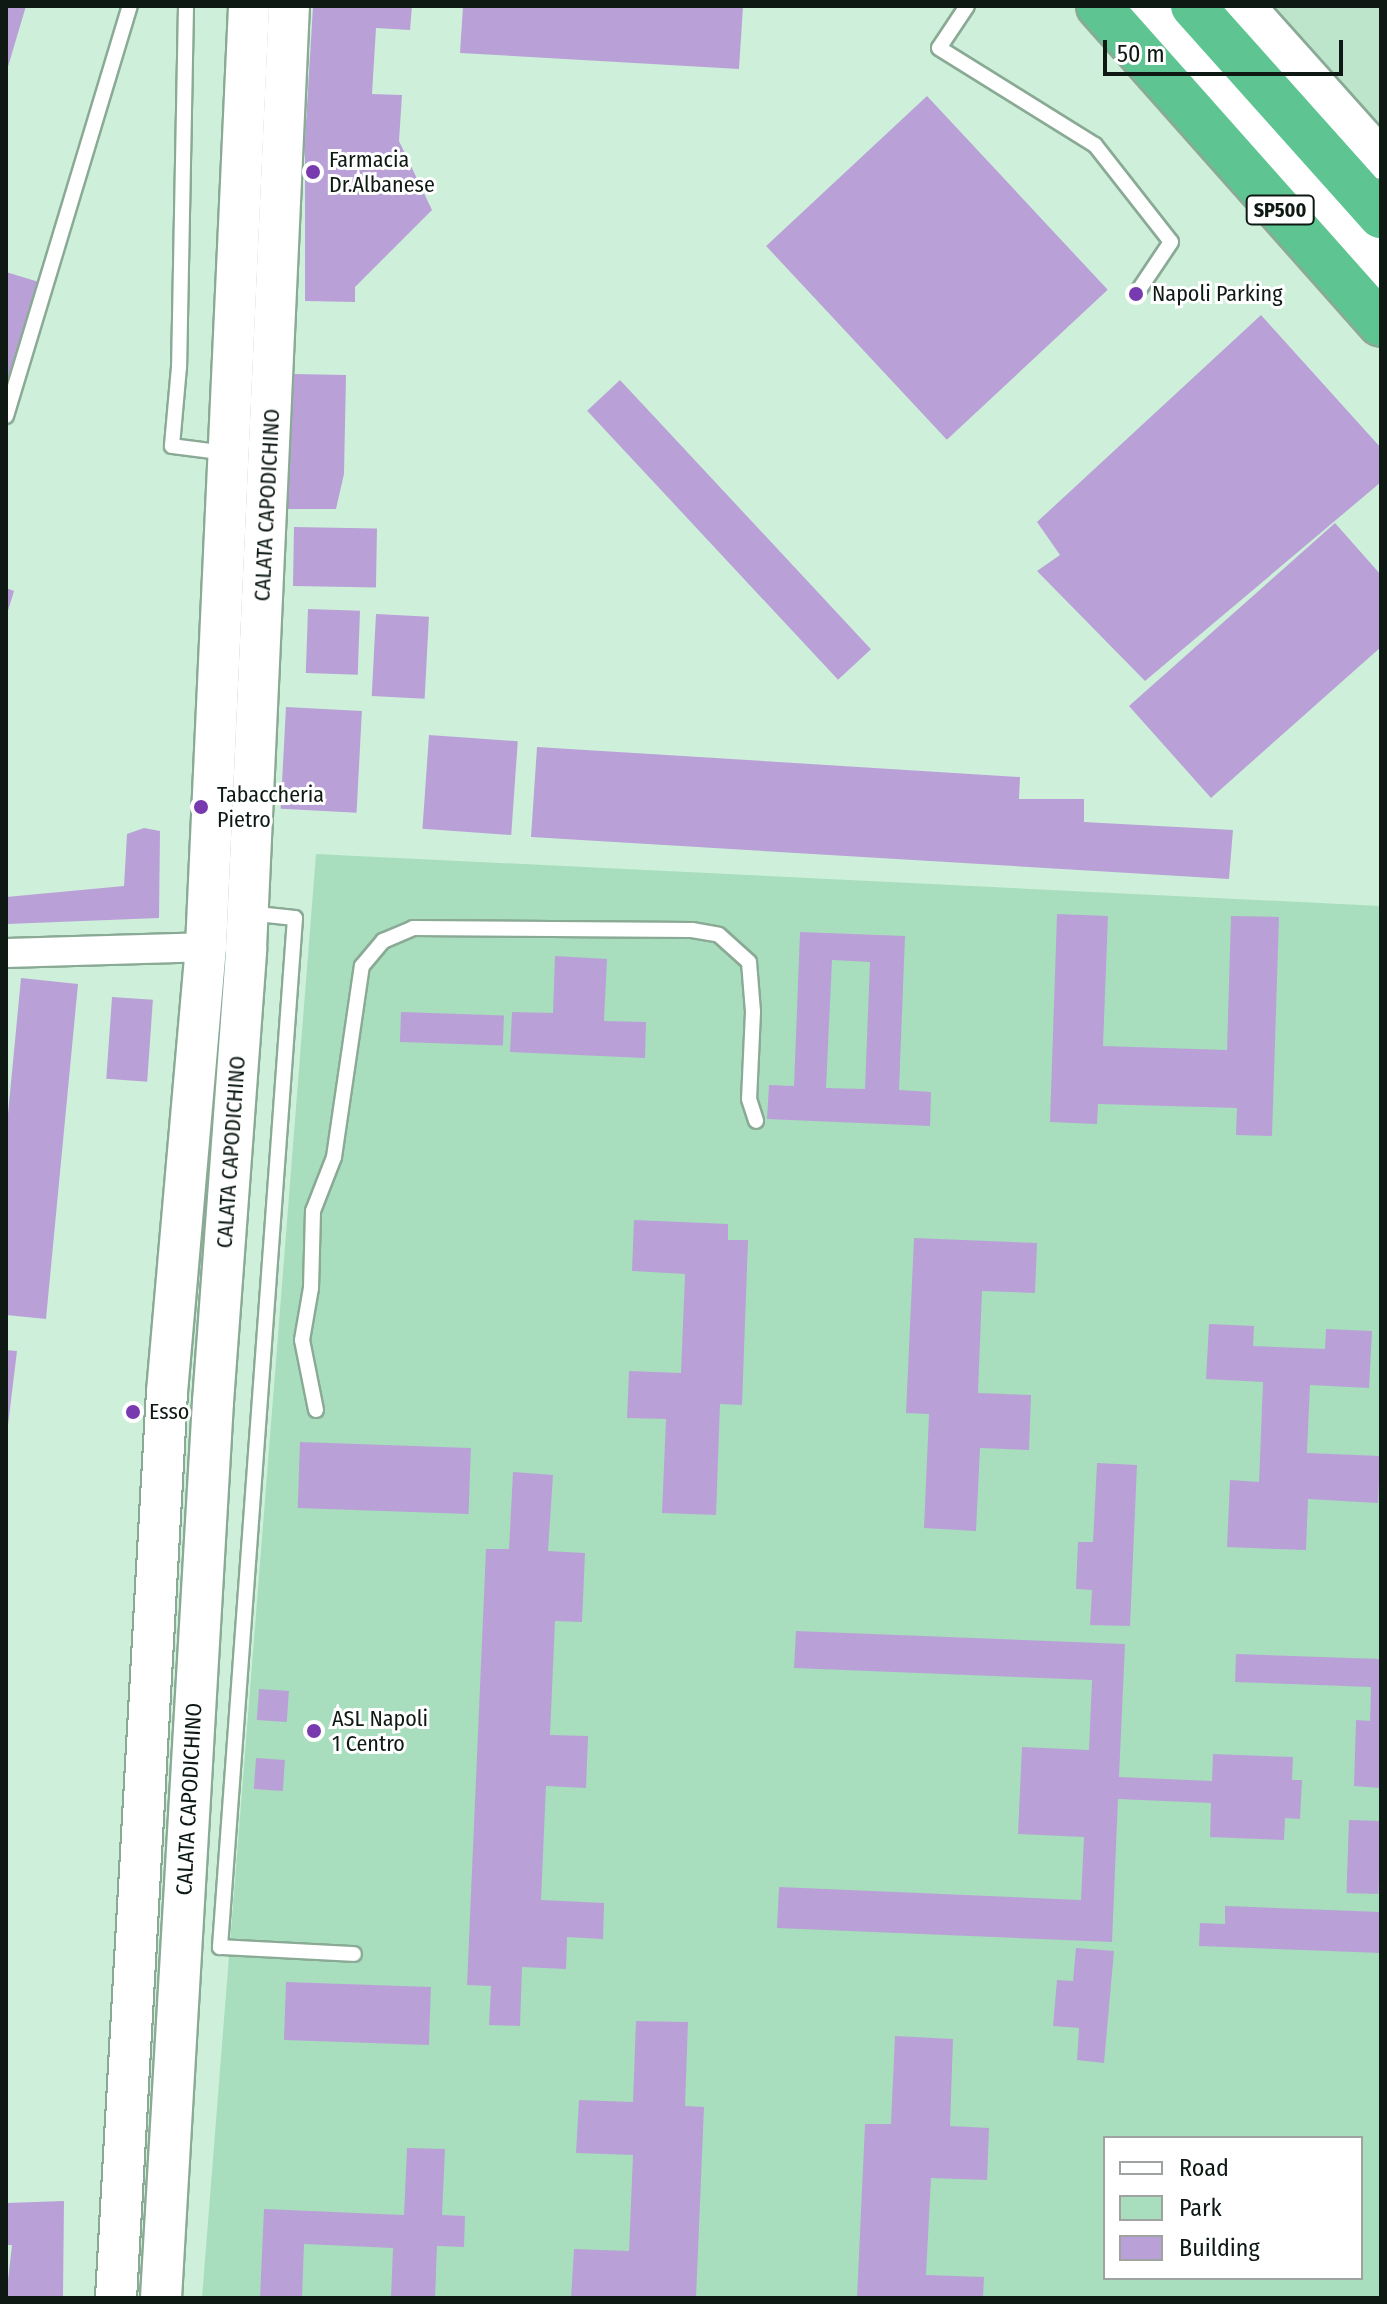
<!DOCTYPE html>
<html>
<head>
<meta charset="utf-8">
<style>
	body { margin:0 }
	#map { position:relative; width:1387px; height:2304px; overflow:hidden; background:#cef0da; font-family:"Fira Sans Condensed",sans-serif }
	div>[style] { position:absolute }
	.built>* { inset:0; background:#bce5cb }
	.green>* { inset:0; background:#a8debd }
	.building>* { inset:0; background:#b9a1d7; transform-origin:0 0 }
	.roads { filter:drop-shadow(2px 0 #8aaa96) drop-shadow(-2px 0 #8aaa96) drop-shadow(0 2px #8aaa96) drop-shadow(0 -2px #8aaa96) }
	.service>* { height:14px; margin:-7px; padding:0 7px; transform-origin:7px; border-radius:7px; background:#fff }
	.minor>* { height:28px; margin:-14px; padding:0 14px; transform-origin:14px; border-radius:14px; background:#fff }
	.secondary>* { height:40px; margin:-20px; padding:0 20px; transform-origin:20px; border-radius:20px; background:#fff }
	.trunk>* { height:44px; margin:-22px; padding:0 22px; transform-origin:22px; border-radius:22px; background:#5ec492 }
	.dots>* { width:22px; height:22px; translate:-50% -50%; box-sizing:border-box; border:4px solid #fff; border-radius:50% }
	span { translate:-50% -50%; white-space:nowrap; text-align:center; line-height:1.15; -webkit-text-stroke:6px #fff; paint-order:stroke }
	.shield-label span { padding:2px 6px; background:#fff; border:2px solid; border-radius:6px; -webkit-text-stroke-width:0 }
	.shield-label { font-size:20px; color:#0d1912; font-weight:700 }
	.poi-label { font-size:22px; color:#0d1912 }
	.left { translate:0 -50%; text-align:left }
	.street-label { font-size:22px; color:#0d1912 }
	.frame { position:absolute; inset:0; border:8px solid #0d1912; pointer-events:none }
	.legend { position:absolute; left:1103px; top:2136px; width:260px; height:144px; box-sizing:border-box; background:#fff; border:2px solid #9ea3a0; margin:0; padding:10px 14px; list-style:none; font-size:24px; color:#0d1912 }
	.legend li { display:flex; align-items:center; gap:16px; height:40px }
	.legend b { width:40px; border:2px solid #9ea3a0 }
	.scale { position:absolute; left:1103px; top:40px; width:240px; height:36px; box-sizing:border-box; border:4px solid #0d1912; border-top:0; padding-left:10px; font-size:24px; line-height:28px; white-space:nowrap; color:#0d1912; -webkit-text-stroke:6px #fff; paint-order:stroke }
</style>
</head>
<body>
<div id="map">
	<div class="built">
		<div style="clip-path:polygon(1273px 6px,1381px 6px,1381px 128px,1282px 19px)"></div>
	</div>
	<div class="green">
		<div style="clip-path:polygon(evenodd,316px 854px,1381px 906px,1381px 2298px,202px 2298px,316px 854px,1105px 2138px,1361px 2138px,1361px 2278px,1105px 2278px,1105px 2138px)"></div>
	</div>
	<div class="building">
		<div style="clip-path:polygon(6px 6px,26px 6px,7px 70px,6px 70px)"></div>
		<div style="clip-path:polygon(313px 6px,412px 6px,410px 30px,376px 28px,372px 94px,402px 95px,399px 141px,432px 210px,355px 287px,355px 302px,305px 301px,305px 139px)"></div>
		<div style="clip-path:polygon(463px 6px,743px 6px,739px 69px,460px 53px)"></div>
		<div style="left:927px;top:96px;width:265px;height:220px;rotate:47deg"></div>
		<div style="clip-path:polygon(6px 272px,39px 282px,7px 393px,6px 393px)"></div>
		<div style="clip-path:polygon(1261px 315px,1381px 448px,1381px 482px,1145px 681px,1037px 571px,1060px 555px,1037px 522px)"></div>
		<div style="clip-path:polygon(294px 374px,346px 375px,344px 474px,336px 509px,287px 509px)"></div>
		<div style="left:620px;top:380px;width:368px;height:45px;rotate:47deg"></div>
		<div style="clip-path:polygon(1335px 523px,1381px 575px,1381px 647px,1211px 798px,1129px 706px)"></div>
		<div style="left:294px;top:527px;width:83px;height:59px;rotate:1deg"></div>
		<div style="clip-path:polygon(6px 588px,14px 591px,7px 614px,6px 614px)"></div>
		<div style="left:308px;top:609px;width:52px;height:64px;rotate:2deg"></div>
		<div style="left:376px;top:614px;width:53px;height:82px;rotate:3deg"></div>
		<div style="left:286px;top:707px;width:76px;height:102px;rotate:3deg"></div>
		<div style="left:429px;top:735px;width:89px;height:94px;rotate:4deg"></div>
		<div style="clip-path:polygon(537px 747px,1020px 777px,1019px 799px,1084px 799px,1084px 822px,1233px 830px,1229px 879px,531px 837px)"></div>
		<div style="clip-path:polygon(144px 828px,160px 831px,159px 918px,7px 924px,6px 897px,124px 886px,127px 834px)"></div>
		<div style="clip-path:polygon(1057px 914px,1108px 916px,1103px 1046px,1227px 1050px,1231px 916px,1279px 917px,1272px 1136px,1236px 1135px,1237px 1108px,1098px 1104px,1097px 1124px,1050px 1122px)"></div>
		<div style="clip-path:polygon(evenodd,800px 932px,905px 936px,899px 1090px,931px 1092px,930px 1126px,767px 1119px,769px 1085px,794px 1086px,800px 932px,832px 960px,870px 962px,865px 1089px,826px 1088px,832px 960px)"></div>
		<div style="clip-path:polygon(555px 956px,607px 959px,604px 1021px,646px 1022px,645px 1058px,510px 1052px,512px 1012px,553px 1013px)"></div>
		<div style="clip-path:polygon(21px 978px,78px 984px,46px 1319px,6px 1315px,6px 1135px)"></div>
		<div style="left:112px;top:997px;width:41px;height:82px;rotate:4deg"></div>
		<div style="left:401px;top:1012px;width:103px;height:30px;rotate:2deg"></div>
		<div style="clip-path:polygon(634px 1220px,728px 1224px,728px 1240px,748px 1240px,742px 1405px,720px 1404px,716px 1515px,662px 1513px,666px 1419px,627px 1418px,629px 1371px,681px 1373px,685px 1274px,632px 1271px)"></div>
		<div style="clip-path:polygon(914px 1238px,1037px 1243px,1035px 1293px,982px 1291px,978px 1393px,1031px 1395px,1029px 1450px,980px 1448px,976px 1531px,924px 1528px,929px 1414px,906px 1413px)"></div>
		<div style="clip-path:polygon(1209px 1324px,1254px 1326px,1253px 1346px,1325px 1349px,1326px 1329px,1372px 1331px,1369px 1388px,1310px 1385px,1307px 1453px,1380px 1456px,1378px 1503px,1308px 1499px,1306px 1550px,1227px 1547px,1230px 1480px,1259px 1482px,1263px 1382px,1206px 1379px)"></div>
		<div style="clip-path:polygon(6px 1350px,17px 1351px,8px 1425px,6px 1425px)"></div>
		<div style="left:300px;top:1442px;width:171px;height:66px;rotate:2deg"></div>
		<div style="clip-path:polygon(1097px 1463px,1137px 1465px,1130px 1626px,1090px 1625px,1092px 1590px,1076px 1589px,1078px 1542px,1093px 1542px)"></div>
		<div style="clip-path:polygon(513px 1472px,553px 1475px,548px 1551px,585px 1553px,582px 1622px,555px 1621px,550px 1735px,588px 1736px,586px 1788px,546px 1786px,541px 1900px,604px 1903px,603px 1939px,567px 1937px,566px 1969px,522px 1967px,520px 2026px,489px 2025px,491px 1986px,467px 1985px,486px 1549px,509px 1549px)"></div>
		<div style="clip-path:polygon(796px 1631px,1125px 1644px,1119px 1777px,1212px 1781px,1213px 1754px,1293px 1757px,1292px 1780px,1302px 1780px,1300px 1819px,1285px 1818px,1284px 1840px,1210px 1837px,1211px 1803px,1118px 1799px,1112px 1942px,777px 1928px,779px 1887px,1081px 1900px,1084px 1837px,1018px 1834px,1022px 1747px,1089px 1750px,1092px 1680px,794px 1668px)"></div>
		<div style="clip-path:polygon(1236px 1654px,1381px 1659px,1381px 1788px,1354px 1786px,1356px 1720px,1370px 1721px,1371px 1687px,1235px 1682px)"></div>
		<div style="left:259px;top:1689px;width:30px;height:31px;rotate:4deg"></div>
		<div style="left:256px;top:1758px;width:29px;height:31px;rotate:4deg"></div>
		<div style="left:1349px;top:1820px;width:32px;height:73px;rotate:2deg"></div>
		<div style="clip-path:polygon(1225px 1906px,1381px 1912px,1381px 1953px,1199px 1946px,1200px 1923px,1225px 1924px)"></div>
		<div style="clip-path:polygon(1076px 1948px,1114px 1951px,1104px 2063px,1077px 2060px,1079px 2028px,1053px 2026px,1057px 1980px,1073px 1981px)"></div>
		<div style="left:286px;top:1982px;width:145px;height:58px;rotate:2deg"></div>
		<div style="clip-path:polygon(636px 2021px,688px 2022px,685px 2106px,704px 2107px,696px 2298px,571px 2298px,574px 2249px,629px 2251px,633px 2155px,576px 2153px,579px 2100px,633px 2102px)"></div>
		<div style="clip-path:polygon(895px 2036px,953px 2039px,950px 2126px,989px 2128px,987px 2180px,931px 2178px,926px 2275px,984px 2277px,983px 2298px,857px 2298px,865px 2124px,891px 2124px)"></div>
		<div style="clip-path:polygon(407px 2148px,445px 2149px,442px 2215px,465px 2216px,464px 2247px,437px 2246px,435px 2298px,391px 2298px,393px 2248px,304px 2244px,302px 2298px,260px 2298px,264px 2209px,404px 2215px)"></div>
		<div style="clip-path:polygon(64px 2201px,63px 2298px,6px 2298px,12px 2245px,6px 2245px,6px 2203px)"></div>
	</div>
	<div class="roads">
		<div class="service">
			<div style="left:186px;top:6px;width:361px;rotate:91.1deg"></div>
			<div style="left:179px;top:367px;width:79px;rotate:95.1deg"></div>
			<div style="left:172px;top:446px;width:55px;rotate:7.3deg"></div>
			<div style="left:967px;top:6px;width:50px;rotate:123.7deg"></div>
			<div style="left:939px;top:48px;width:184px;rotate:31.9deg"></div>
			<div style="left:1095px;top:145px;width:123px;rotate:51.9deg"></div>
			<div style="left:1171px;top:242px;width:63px;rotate:123.9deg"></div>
			<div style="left:6px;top:416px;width:428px;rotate:-73.2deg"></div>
			<div style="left:248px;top:913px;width:47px;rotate:6.1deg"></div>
			<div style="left:295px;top:918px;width:1032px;rotate:94.17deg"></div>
			<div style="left:220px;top:1947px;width:134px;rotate:3deg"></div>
			<div style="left:316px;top:1410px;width:71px;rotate:-101.3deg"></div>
			<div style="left:302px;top:1340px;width:53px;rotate:-80.2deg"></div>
			<div style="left:311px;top:1288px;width:77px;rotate:-88.5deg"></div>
			<div style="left:313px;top:1211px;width:58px;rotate:-68.7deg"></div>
			<div style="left:334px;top:1157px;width:193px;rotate:-81.7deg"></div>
			<div style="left:362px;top:966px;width:33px;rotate:-50deg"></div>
			<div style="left:383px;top:941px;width:33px;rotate:-23deg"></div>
			<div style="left:413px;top:928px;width:279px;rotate:0.4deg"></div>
			<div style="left:692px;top:930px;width:27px;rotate:10deg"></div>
			<div style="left:719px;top:935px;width:40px;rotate:42deg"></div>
			<div style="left:749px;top:962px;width:50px;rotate:85.4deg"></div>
			<div style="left:753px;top:1012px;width:87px;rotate:92.6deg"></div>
			<div style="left:749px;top:1099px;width:23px;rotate:72deg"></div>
		</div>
		<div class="minor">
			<div style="left:6px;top:953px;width:200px;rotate:-1.7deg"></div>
		</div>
		<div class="secondary">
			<div style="left:1146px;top:6px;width:352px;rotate:48.1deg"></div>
			<div style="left:1244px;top:6px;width:205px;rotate:48.2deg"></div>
			<div style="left:116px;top:2298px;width:907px;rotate:-86.78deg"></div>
			<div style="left:167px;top:1392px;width:447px;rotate:-85deg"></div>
			<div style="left:206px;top:947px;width:942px;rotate:-87.38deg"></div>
			<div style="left:161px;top:2298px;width:898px;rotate:-86.68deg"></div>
			<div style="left:213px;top:1402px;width:455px;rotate:-85.8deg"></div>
			<div style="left:246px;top:948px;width:943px;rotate:-87.39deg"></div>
		</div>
		<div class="trunk">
			<div style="left:1099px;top:6px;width:425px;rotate:48.4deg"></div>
			<div style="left:1193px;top:6px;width:282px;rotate:48.2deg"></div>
		</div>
	</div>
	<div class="dots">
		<div style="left:313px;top:172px;background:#783aaf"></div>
		<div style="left:1136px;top:294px;background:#783aaf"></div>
		<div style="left:201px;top:807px;background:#783aaf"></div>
		<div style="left:133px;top:1412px;background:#783aaf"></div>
		<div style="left:314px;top:1731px;background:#783aaf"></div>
	</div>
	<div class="shield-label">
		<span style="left:1280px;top:210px">SP500</span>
	</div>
	<div class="poi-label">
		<span class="left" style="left:329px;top:172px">Farmacia<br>Dr.Albanese</span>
		<span class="left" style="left:1152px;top:294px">Napoli Parking</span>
		<span class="left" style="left:217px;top:807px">Tabaccheria<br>Pietro</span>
		<span class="left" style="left:149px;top:1412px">Esso</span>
		<span class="left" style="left:332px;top:1731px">ASL Napoli<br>1 Centro</span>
	</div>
	<div class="street-label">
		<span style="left:267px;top:505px;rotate:-87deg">CALATA CAPODICHINO</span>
		<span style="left:231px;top:1152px;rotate:-86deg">CALATA CAPODICHINO</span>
		<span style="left:189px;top:1799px;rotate:-87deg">CALATA CAPODICHINO</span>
	</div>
	<div class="frame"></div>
	<ul class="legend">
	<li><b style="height:10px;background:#fff"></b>Road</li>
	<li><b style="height:22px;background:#a8debd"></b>Park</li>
	<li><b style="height:22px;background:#b9a1d7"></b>Building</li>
	</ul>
	<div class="scale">50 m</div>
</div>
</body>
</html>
